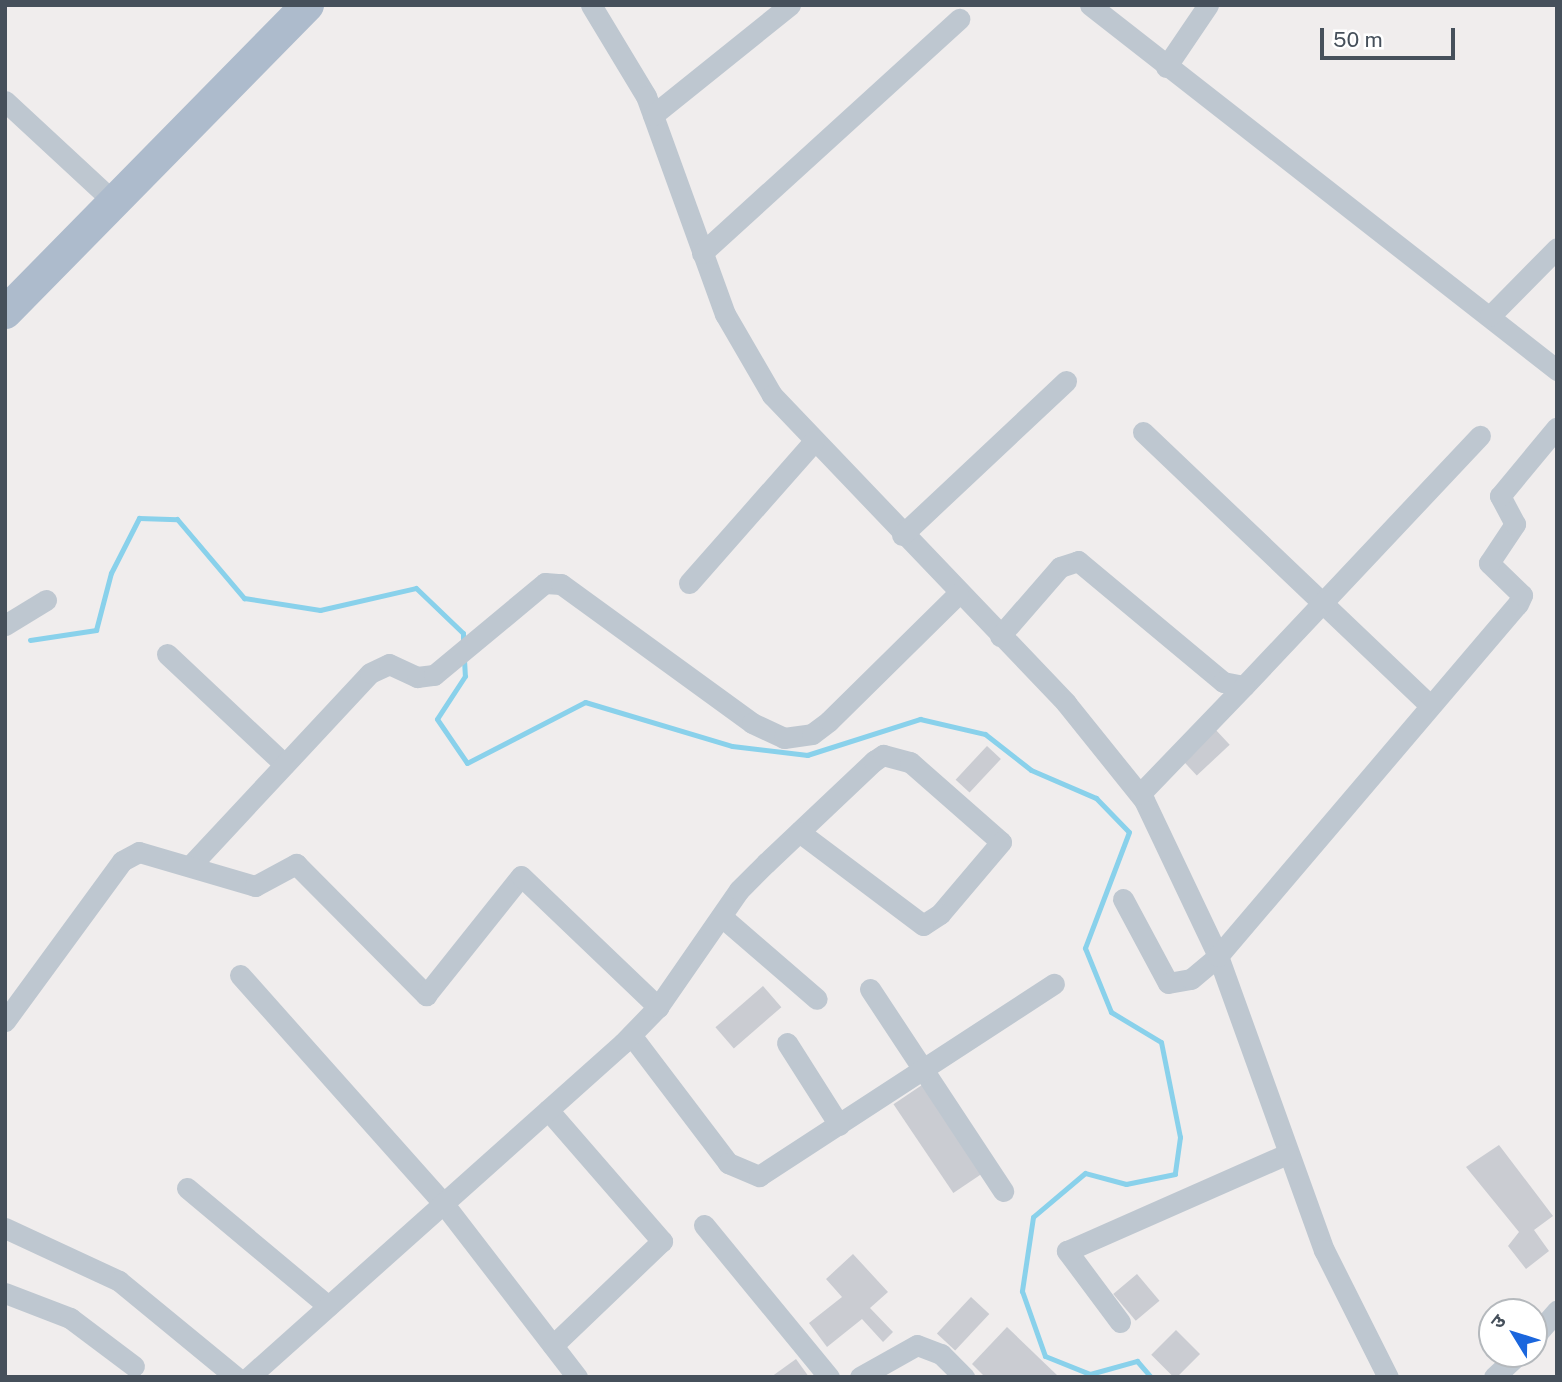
<!DOCTYPE html>
<html>
<head>
<meta charset="utf-8">
<style>
	body { margin:0 }
	#map { position:relative; width:1562px; height:1382px; overflow:hidden; background:#f0eded; font-family:"Public Sans","Noto Sans Devanagari",sans-serif }
	div>[style] { position:absolute }
	.stream>* { height:5px; margin:-2.5px; padding:0 2.5px; transform-origin:2.5px; border-radius:2.5px; background:#89d1eb }
	.building>* { inset:0; background:#caccd2; transform-origin:0 0 }
	.street>* { height:21px; margin:-10.5px; padding:0 10.5px; transform-origin:10.5px; border-radius:10.5px; background:#bec7d0 }
	.primary>* { height:33px; margin:-16.5px; padding:0 16.5px; transform-origin:16.5px; border-radius:16.5px; background:#adbbcc }
	span { translate:-50% -50%; white-space:nowrap; text-align:center; line-height:1.15; -webkit-text-stroke:6px #fff; paint-order:stroke }
	.frame { position:absolute; inset:0; border:7px solid #46505b; pointer-events:none }
	.north { position:absolute; left:1478px; top:1298px; width:70px; height:70px; box-sizing:border-box; background:#fff; border:2px solid #b5b9bd; border-radius:50%; rotate:308deg; font-size:19px; font-weight:700; line-height:28px; text-align:center; color:#46505b }
	.north::after { content:''; display:block; margin:auto; width:24px; height:32px; background:#1b66dd; clip-path:polygon(50% 0,100% 100%,50% 72%,0 100%) }
	.scale { position:absolute; left:1320px; top:28px; width:135px; height:32px; box-sizing:border-box; border:4px solid #46505b; border-top:0; padding-left:9px; font-size:21px; line-height:24px; white-space:nowrap; color:#46505b; -webkit-text-stroke:5px #fff; paint-order:stroke }
</style>
</head>
<body>
<div id="map">
	<div class="stream">
		<div style="left:30px;top:640px;width:67px;rotate:-8.6deg"></div>
		<div style="left:96px;top:630px;width:59px;rotate:-75.3deg"></div>
		<div style="left:111px;top:573px;width:62px;rotate:-63deg"></div>
		<div style="left:139px;top:518px;width:38px;rotate:2deg"></div>
		<div style="left:177px;top:519px;width:104px;rotate:49.7deg"></div>
		<div style="left:244px;top:598px;width:77px;rotate:9deg"></div>
		<div style="left:320px;top:610px;width:98px;rotate:-12.9deg"></div>
		<div style="left:416px;top:588px;width:65px;rotate:43.8deg"></div>
		<div style="left:463px;top:633px;width:9px;rotate:90deg"></div>
		<div style="left:464px;top:659px;width:17px;rotate:87deg"></div>
		<div style="left:465px;top:676px;width:51px;rotate:123.1deg"></div>
		<div style="left:437px;top:719px;width:53px;rotate:55.7deg"></div>
		<div style="left:467px;top:763px;width:133px;rotate:-27.3deg"></div>
		<div style="left:585px;top:702px;width:153px;rotate:16.7deg"></div>
		<div style="left:732px;top:746px;width:76px;rotate:6.8deg"></div>
		<div style="left:807px;top:755px;width:119px;rotate:-17.7deg"></div>
		<div style="left:920px;top:719px;width:67px;rotate:13deg"></div>
		<div style="left:985px;top:734px;width:58px;rotate:38deg"></div>
		<div style="left:1031px;top:770px;width:71px;rotate:23.3deg"></div>
		<div style="left:1096px;top:798px;width:47px;rotate:45.9deg"></div>
		<div style="left:1129px;top:832px;width:124px;rotate:110.8deg"></div>
		<div style="left:1085px;top:948px;width:69px;rotate:67.9deg"></div>
		<div style="left:1111px;top:1012px;width:58px;rotate:31deg"></div>
		<div style="left:1161px;top:1042px;width:97px;rotate:78.7deg"></div>
		<div style="left:1180px;top:1137px;width:37px;rotate:98deg"></div>
		<div style="left:1175px;top:1174px;width:50px;rotate:168.5deg"></div>
		<div style="left:1126px;top:1184px;width:42px;rotate:-165deg"></div>
		<div style="left:1085px;top:1173px;width:68px;rotate:139.8deg"></div>
		<div style="left:1033px;top:1217px;width:75px;rotate:98.5deg"></div>
		<div style="left:1022px;top:1291px;width:69px;rotate:70.5deg"></div>
		<div style="left:1045px;top:1356px;width:48px;rotate:21.8deg"></div>
		<div style="left:1090px;top:1374px;width:49px;rotate:-15.5deg"></div>
		<div style="left:1137px;top:1361px;width:21px;rotate:49deg"></div>
	</div>
	<div class="building">
		<div style="left:1214px;top:728px;width:23px;height:45px;rotate:47deg"></div>
		<div style="left:987px;top:746px;width:19px;height:46px;rotate:43deg"></div>
		<div style="left:763px;top:986px;width:28px;height:63px;rotate:49deg"></div>
		<div style="left:925px;top:1083px;width:107px;height:38px;rotate:56deg"></div>
		<div style="clip-path:polygon(1499px 1145px,1553px 1216px,1534px 1230px,1549px 1251px,1526px 1269px,1508px 1246px,1519px 1232px,1466px 1167px)"></div>
		<div style="clip-path:polygon(853px 1254px,888px 1292px,870px 1308px,893px 1332px,883px 1342px,862px 1319px,827px 1347px,809px 1323px,842px 1297px,826px 1279px)"></div>
		<div style="left:1137px;top:1274px;width:35px;height:31px;rotate:50deg"></div>
		<div style="left:971px;top:1297px;width:25px;height:50px;rotate:43deg"></div>
		<div style="clip-path:polygon(1007px 1327px,1059px 1377px,985px 1377px,972px 1364px)"></div>
		<div style="left:1176px;top:1330px;width:34px;height:35px;rotate:45deg"></div>
		<div style="clip-path:polygon(796px 1359px,809px 1377px,771px 1377px)"></div>
	</div>
	<div class="street">
		<div style="left:591px;top:5px;width:106px;rotate:58.9deg"></div>
		<div style="left:646px;top:96px;width:232px;rotate:70.1deg"></div>
		<div style="left:725px;top:314px;width:94px;rotate:59.9deg"></div>
		<div style="left:772px;top:395px;width:426px;rotate:46.3deg"></div>
		<div style="left:1066px;top:703px;width:124px;rotate:51.2deg"></div>
		<div style="left:1144px;top:800px;width:173px;rotate:64.6deg"></div>
		<div style="left:1218px;top:956px;width:313px;rotate:70.2deg"></div>
		<div style="left:1324px;top:1250px;width:142px;rotate:63.3deg"></div>
		<div style="left:1090px;top:5px;width:593px;rotate:38.01deg"></div>
		<div style="left:1166px;top:67px;width:75px;rotate:-55.9deg"></div>
		<div style="left:5px;top:101px;width:149px;rotate:42.8deg"></div>
		<div style="left:653px;top:115px;width:176px;rotate:-38.8deg"></div>
		<div style="left:702px;top:253px;width:348px;rotate:-42.3deg"></div>
		<div style="left:1490px;top:316px;width:95px;rotate:-45.4deg"></div>
		<div style="left:1143px;top:432px;width:396px;rotate:43.6deg"></div>
		<div style="left:902px;top:535px;width:225px;rotate:-43.2deg"></div>
		<div style="left:689px;top:583px;width:189px;rotate:-48.6deg"></div>
		<div style="left:5px;top:625px;width:48px;rotate:-31.4deg"></div>
		<div style="left:1000px;top:636px;width:91px;rotate:-49deg"></div>
		<div style="left:1060px;top:567px;width:19px;rotate:-18deg"></div>
		<div style="left:1078px;top:561px;width:189px;rotate:39.8deg"></div>
		<div style="left:1223px;top:682px;width:21px;rotate:11deg"></div>
		<div style="left:1244px;top:686px;width:344px;rotate:-46.7deg"></div>
		<div style="left:167px;top:654px;width:161px;rotate:43.2deg"></div>
		<div style="left:1140px;top:794px;width:150px;rotate:-46.1deg"></div>
		<div style="left:191px;top:865px;width:262px;rotate:-47deg"></div>
		<div style="left:370px;top:673px;width:21px;rotate:-25deg"></div>
		<div style="left:389px;top:664px;width:31px;rotate:25deg"></div>
		<div style="left:417px;top:677px;width:17px;rotate:-7deg"></div>
		<div style="left:434px;top:675px;width:144px;rotate:-39.7deg"></div>
		<div style="left:545px;top:583px;width:16px;rotate:4deg"></div>
		<div style="left:561px;top:584px;width:236px;rotate:36deg"></div>
		<div style="left:752px;top:723px;width:35px;rotate:25deg"></div>
		<div style="left:784px;top:738px;width:28px;rotate:-8deg"></div>
		<div style="left:812px;top:734px;width:21px;rotate:-37deg"></div>
		<div style="left:829px;top:721px;width:181px;rotate:-44.6deg"></div>
		<div style="left:1123px;top:899px;width:95px;rotate:61.8deg"></div>
		<div style="left:1168px;top:983px;width:23px;rotate:-10deg"></div>
		<div style="left:1191px;top:979px;width:35px;rotate:-40deg"></div>
		<div style="left:1218px;top:956px;width:462px;rotate:-49.6deg"></div>
		<div style="left:1518px;top:604px;width:10px;rotate:-66deg"></div>
		<div style="left:1522px;top:595px;width:46px;rotate:-135.9deg"></div>
		<div style="left:1489px;top:563px;width:47px;rotate:-56.3deg"></div>
		<div style="left:1515px;top:524px;width:32px;rotate:-118deg"></div>
		<div style="left:1500px;top:496px;width:89px;rotate:-50.4deg"></div>
		<div style="left:722px;top:917px;width:125px;rotate:40.8deg"></div>
		<div style="left:240px;top:975px;width:305px;rotate:48.3deg"></div>
		<div style="left:443px;top:1203px;width:220px;rotate:52.4deg"></div>
		<div style="left:870px;top:989px;width:242px;rotate:56.6deg"></div>
		<div style="left:5px;top:1021px;width:198px;rotate:-53.8deg"></div>
		<div style="left:122px;top:861px;width:19px;rotate:-28deg"></div>
		<div style="left:139px;top:852px;width:121px;rotate:16.3deg"></div>
		<div style="left:255px;top:886px;width:47px;rotate:-28.2deg"></div>
		<div style="left:296px;top:864px;width:185px;rotate:45.2deg"></div>
		<div style="left:426px;top:995px;width:152px;rotate:-51.4deg"></div>
		<div style="left:521px;top:876px;width:190px;rotate:43.7deg"></div>
		<div style="left:631px;top:1035px;width:161px;rotate:52.8deg"></div>
		<div style="left:728px;top:1163px;width:34px;rotate:23deg"></div>
		<div style="left:759px;top:1176px;width:352px;rotate:-33.1deg"></div>
		<div style="left:787px;top:1043px;width:97px;rotate:57.6deg"></div>
		<div style="left:548px;top:1110px;width:174px;rotate:49deg"></div>
		<div style="left:662px;top:1241px;width:151px;rotate:136.3deg"></div>
		<div style="left:187px;top:1188px;width:184px;rotate:39.9deg"></div>
		<div style="left:704px;top:1225px;width:197px;rotate:50.6deg"></div>
		<div style="left:5px;top:1228px;width:126px;rotate:24.9deg"></div>
		<div style="left:119px;top:1281px;width:151px;rotate:39.4deg"></div>
		<div style="left:5px;top:1293px;width:70px;rotate:21deg"></div>
		<div style="left:70px;top:1318px;width:80px;rotate:36.9deg"></div>
		<div style="left:1120px;top:1322px;width:89px;rotate:-126.7deg"></div>
		<div style="left:1067px;top:1251px;width:240px;rotate:-23.8deg"></div>
		<div style="left:1534px;top:1337px;width:35px;rotate:-49deg"></div>
		<div style="left:249px;top:1377px;width:501px;rotate:-41.77deg"></div>
		<div style="left:623px;top:1043px;width:50px;rotate:-45.8deg"></div>
		<div style="left:658px;top:1007px;width:142px;rotate:-55.3deg"></div>
		<div style="left:739px;top:890px;width:38px;rotate:-45deg"></div>
		<div style="left:766px;top:863px;width:149px;rotate:-43.4deg"></div>
		<div style="left:874px;top:761px;width:11px;rotate:-34deg"></div>
		<div style="left:883px;top:755px;width:28px;rotate:15deg"></div>
		<div style="left:910px;top:762px;width:121px;rotate:41.3deg"></div>
		<div style="left:1001px;top:842px;width:94px;rotate:130.3deg"></div>
		<div style="left:940px;top:914px;width:20px;rotate:147deg"></div>
		<div style="left:923px;top:925px;width:155px;rotate:-143.1deg"></div>
		<div style="left:860px;top:1377px;width:65px;rotate:-29.3deg"></div>
		<div style="left:917px;top:1345px;width:26px;rotate:21deg"></div>
		<div style="left:941px;top:1354px;width:33px;rotate:45deg"></div>
		<div style="left:1494px;top:1377px;width:34px;rotate:-43deg"></div>
	</div>
	<div class="primary">
		<div style="left:5px;top:312px;width:431px;rotate:-45.5deg"></div>
	</div>
	<div class="frame"></div>
	<div class="north">उ</div>
	<div class="scale">50 m</div>
</div>
</body>
</html>
